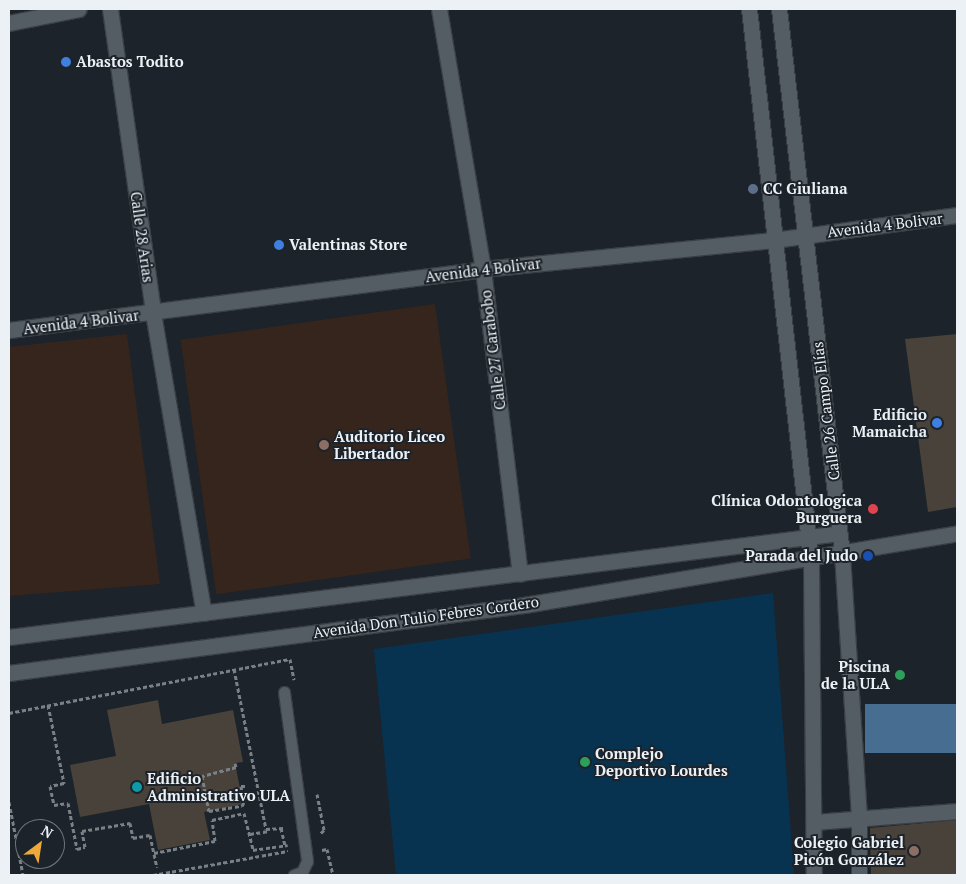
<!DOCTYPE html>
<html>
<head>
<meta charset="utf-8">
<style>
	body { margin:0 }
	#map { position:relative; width:966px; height:884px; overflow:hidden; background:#1c232a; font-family:"PT Serif",serif }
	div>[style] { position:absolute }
	.education>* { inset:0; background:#36251c; transform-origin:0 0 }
	.green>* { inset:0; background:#073351 }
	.water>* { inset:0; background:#476e91; transform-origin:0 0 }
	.building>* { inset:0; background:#48423a }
	.path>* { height:3px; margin-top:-1.5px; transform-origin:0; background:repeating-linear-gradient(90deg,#7a8086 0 4px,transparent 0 6.5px) }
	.roads { filter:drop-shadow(1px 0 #393e44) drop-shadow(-1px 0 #393e44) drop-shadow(0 1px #393e44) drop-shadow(0 -1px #393e44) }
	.lane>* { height:11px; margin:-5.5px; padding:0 5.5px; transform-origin:5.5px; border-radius:5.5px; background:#545d64 }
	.street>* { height:15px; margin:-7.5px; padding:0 7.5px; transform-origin:7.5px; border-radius:7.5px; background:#545d64 }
	.dots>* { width:14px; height:14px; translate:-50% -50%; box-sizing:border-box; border:2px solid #1c232a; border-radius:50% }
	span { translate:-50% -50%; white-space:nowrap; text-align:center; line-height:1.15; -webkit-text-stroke:4px #1c232a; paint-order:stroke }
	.poi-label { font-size:15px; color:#ecf1f5; font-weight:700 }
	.left { translate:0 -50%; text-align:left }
	.right { translate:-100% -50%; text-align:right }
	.street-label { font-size:15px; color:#ecf1f5 }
	.frame { position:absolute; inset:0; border:10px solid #ecf1f5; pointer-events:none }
	.north { position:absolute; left:15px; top:819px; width:50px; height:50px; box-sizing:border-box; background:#1c232a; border:1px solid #6f757b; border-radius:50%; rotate:31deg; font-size:14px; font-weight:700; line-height:20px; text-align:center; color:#ecf1f5 }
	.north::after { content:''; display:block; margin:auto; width:18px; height:22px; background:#eea83c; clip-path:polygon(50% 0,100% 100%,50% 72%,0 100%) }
</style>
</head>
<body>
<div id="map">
	<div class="education">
		<div style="left:435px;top:304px;width:257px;height:257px;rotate:82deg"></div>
		<div style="clip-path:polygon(127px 334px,160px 584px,9px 596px,9px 347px)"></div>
	</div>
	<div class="green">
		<div style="clip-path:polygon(773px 593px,794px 875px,396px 875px,374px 649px)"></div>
	</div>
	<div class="water">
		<div style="left:957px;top:704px;width:49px;height:92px;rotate:90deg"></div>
	</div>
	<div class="building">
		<div style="clip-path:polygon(957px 334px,957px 507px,928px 512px,905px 339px)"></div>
		<div style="clip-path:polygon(158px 700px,162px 724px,233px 710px,243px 762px,235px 763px,243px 804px,204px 812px,210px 840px,158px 850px,149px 804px,80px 817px,70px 765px,116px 756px,107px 710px)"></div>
		<div style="clip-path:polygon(957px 820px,957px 874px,871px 875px,870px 828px)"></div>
	</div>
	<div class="path">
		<div style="left:234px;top:669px;width:163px;rotate:78.7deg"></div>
		<div style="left:266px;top:829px;width:18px;rotate:-3deg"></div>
		<div style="left:48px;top:705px;width:80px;rotate:78.4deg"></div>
		<div style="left:64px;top:783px;width:14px;rotate:168deg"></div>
		<div style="left:50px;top:786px;width:19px;rotate:78deg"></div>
		<div style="left:54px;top:805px;width:14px;rotate:-8deg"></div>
		<div style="left:68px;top:803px;width:47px;rotate:78.9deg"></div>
		<div style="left:77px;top:849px;width:8px;rotate:-14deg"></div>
		<div style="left:85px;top:847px;width:16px;rotate:-101deg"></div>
		<div style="left:82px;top:831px;width:49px;rotate:-9.5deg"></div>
		<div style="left:130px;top:823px;width:15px;rotate:79deg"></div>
		<div style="left:133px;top:838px;width:17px;rotate:-10deg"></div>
		<div style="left:150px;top:835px;width:33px;rotate:78deg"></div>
		<div style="left:9px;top:713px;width:286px;rotate:-10.9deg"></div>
		<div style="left:290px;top:659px;width:21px;rotate:79deg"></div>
		<div style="left:235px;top:763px;width:4px;rotate:76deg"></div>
		<div style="left:236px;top:767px;width:35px;rotate:165deg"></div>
		<div style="left:202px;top:776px;width:36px;rotate:79deg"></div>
		<div style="left:209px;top:811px;width:33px;rotate:-9deg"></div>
		<div style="left:242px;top:806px;width:4px;rotate:-63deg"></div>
		<div style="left:244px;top:802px;width:16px;rotate:-101deg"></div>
		<div style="left:241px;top:786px;width:4px"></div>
		<div style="left:317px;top:794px;width:37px;rotate:79deg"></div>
		<div style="left:324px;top:830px;width:6px;rotate:135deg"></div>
		<div style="left:9px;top:802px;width:74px;rotate:79.1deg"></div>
		<div style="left:281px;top:828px;width:17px;rotate:77deg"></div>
		<div style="left:250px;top:834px;width:19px;rotate:-9deg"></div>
		<div style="left:322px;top:850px;width:5px;rotate:-11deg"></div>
		<div style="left:327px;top:849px;width:27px;rotate:77deg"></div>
		<div style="left:154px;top:853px;width:62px;rotate:-11.1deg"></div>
		<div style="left:215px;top:841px;width:21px;rotate:-98deg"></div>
		<div style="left:212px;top:820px;width:33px;rotate:-12deg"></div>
		<div style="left:244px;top:813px;width:38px;rotate:76deg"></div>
		<div style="left:253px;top:850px;width:35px;rotate:-8deg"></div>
		<div style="left:153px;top:875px;width:137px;rotate:-10.1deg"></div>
	</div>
	<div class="roads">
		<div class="lane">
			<div style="left:284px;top:692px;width:171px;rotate:82.2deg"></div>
			<div style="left:307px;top:861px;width:12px;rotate:114deg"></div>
			<div style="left:302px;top:872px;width:9px;rotate:159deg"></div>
		</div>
		<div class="street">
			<div style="left:110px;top:9px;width:307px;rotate:81.9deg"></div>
			<div style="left:153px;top:313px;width:304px;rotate:80.4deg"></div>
			<div style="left:439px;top:9px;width:264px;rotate:80.4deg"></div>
			<div style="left:483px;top:269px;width:307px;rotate:83.1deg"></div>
			<div style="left:749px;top:9px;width:554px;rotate:83.58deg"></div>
			<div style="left:811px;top:560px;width:315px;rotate:89.5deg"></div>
			<div style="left:779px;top:9px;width:549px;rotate:83.41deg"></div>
			<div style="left:842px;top:554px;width:267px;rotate:86.3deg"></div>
			<div style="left:859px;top:820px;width:55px;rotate:90deg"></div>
			<div style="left:9px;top:23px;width:71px;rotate:-11.3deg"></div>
			<div style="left:9px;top:330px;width:478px;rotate:-7.3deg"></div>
			<div style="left:483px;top:269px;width:292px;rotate:-5.7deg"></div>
			<div style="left:774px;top:240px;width:185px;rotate:-7.8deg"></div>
			<div style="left:9px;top:637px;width:837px;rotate:-7.13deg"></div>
			<div style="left:9px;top:673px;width:519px;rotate:-7.52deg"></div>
			<div style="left:524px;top:605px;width:439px;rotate:-9.4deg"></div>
			<div style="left:815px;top:822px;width:142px;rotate:-4.4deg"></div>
		</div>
	</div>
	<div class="dots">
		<div style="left:66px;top:62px;background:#3f7fe0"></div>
		<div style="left:753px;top:189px;background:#5c6f8a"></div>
		<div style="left:279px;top:245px;background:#3f7fe0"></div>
		<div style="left:937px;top:423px;background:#3f7fe0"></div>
		<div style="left:324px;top:445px;background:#8d6e63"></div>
		<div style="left:873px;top:509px;background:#e0444e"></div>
		<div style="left:868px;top:556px;background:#1a4fb4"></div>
		<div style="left:900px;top:675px;background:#2e9e5b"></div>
		<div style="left:585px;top:762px;background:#2e9e5b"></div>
		<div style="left:137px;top:787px;background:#0f9aa8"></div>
		<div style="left:914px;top:851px;background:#8d6e63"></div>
	</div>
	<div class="poi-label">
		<span class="left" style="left:76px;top:62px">Abastos Todito</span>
		<span class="left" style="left:763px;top:189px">CC Giuliana</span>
		<span class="left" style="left:289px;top:245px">Valentinas Store</span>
		<span class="right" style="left:927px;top:423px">Edificio<br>Mamaicha</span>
		<span class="left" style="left:334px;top:445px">Auditorio Liceo<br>Libertador</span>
		<span class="right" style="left:862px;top:509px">Clínica Odontologica<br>Burguera</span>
		<span class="right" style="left:858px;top:556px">Parada del Judo</span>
		<span class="right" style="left:890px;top:675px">Piscina<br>de la ULA</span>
		<span class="left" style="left:595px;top:762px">Complejo<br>Deportivo Lourdes</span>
		<span class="left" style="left:147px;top:787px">Edificio<br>Administrativo ULA</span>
		<span class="right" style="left:904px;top:851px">Colegio Gabriel<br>Picón González</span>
	</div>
	<div class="street-label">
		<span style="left:885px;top:225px;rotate:-7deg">Avenida 4 Bolivar</span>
		<span style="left:142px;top:237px;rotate:82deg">Calle 28 Arias</span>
		<span style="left:483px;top:270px;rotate:-7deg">Avenida 4 Bolivar</span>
		<span style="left:81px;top:322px;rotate:-7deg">Avenida 4 Bolivar</span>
		<span style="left:493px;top:350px;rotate:-97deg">Calle 27 Carabobo</span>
		<span style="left:826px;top:411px;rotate:-97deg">Calle 26 Campo Elías</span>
		<span style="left:426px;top:617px;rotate:-8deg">Avenida Don Tulio Febres Cordero</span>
	</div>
	<div class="frame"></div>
	<div class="north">N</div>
</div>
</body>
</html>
